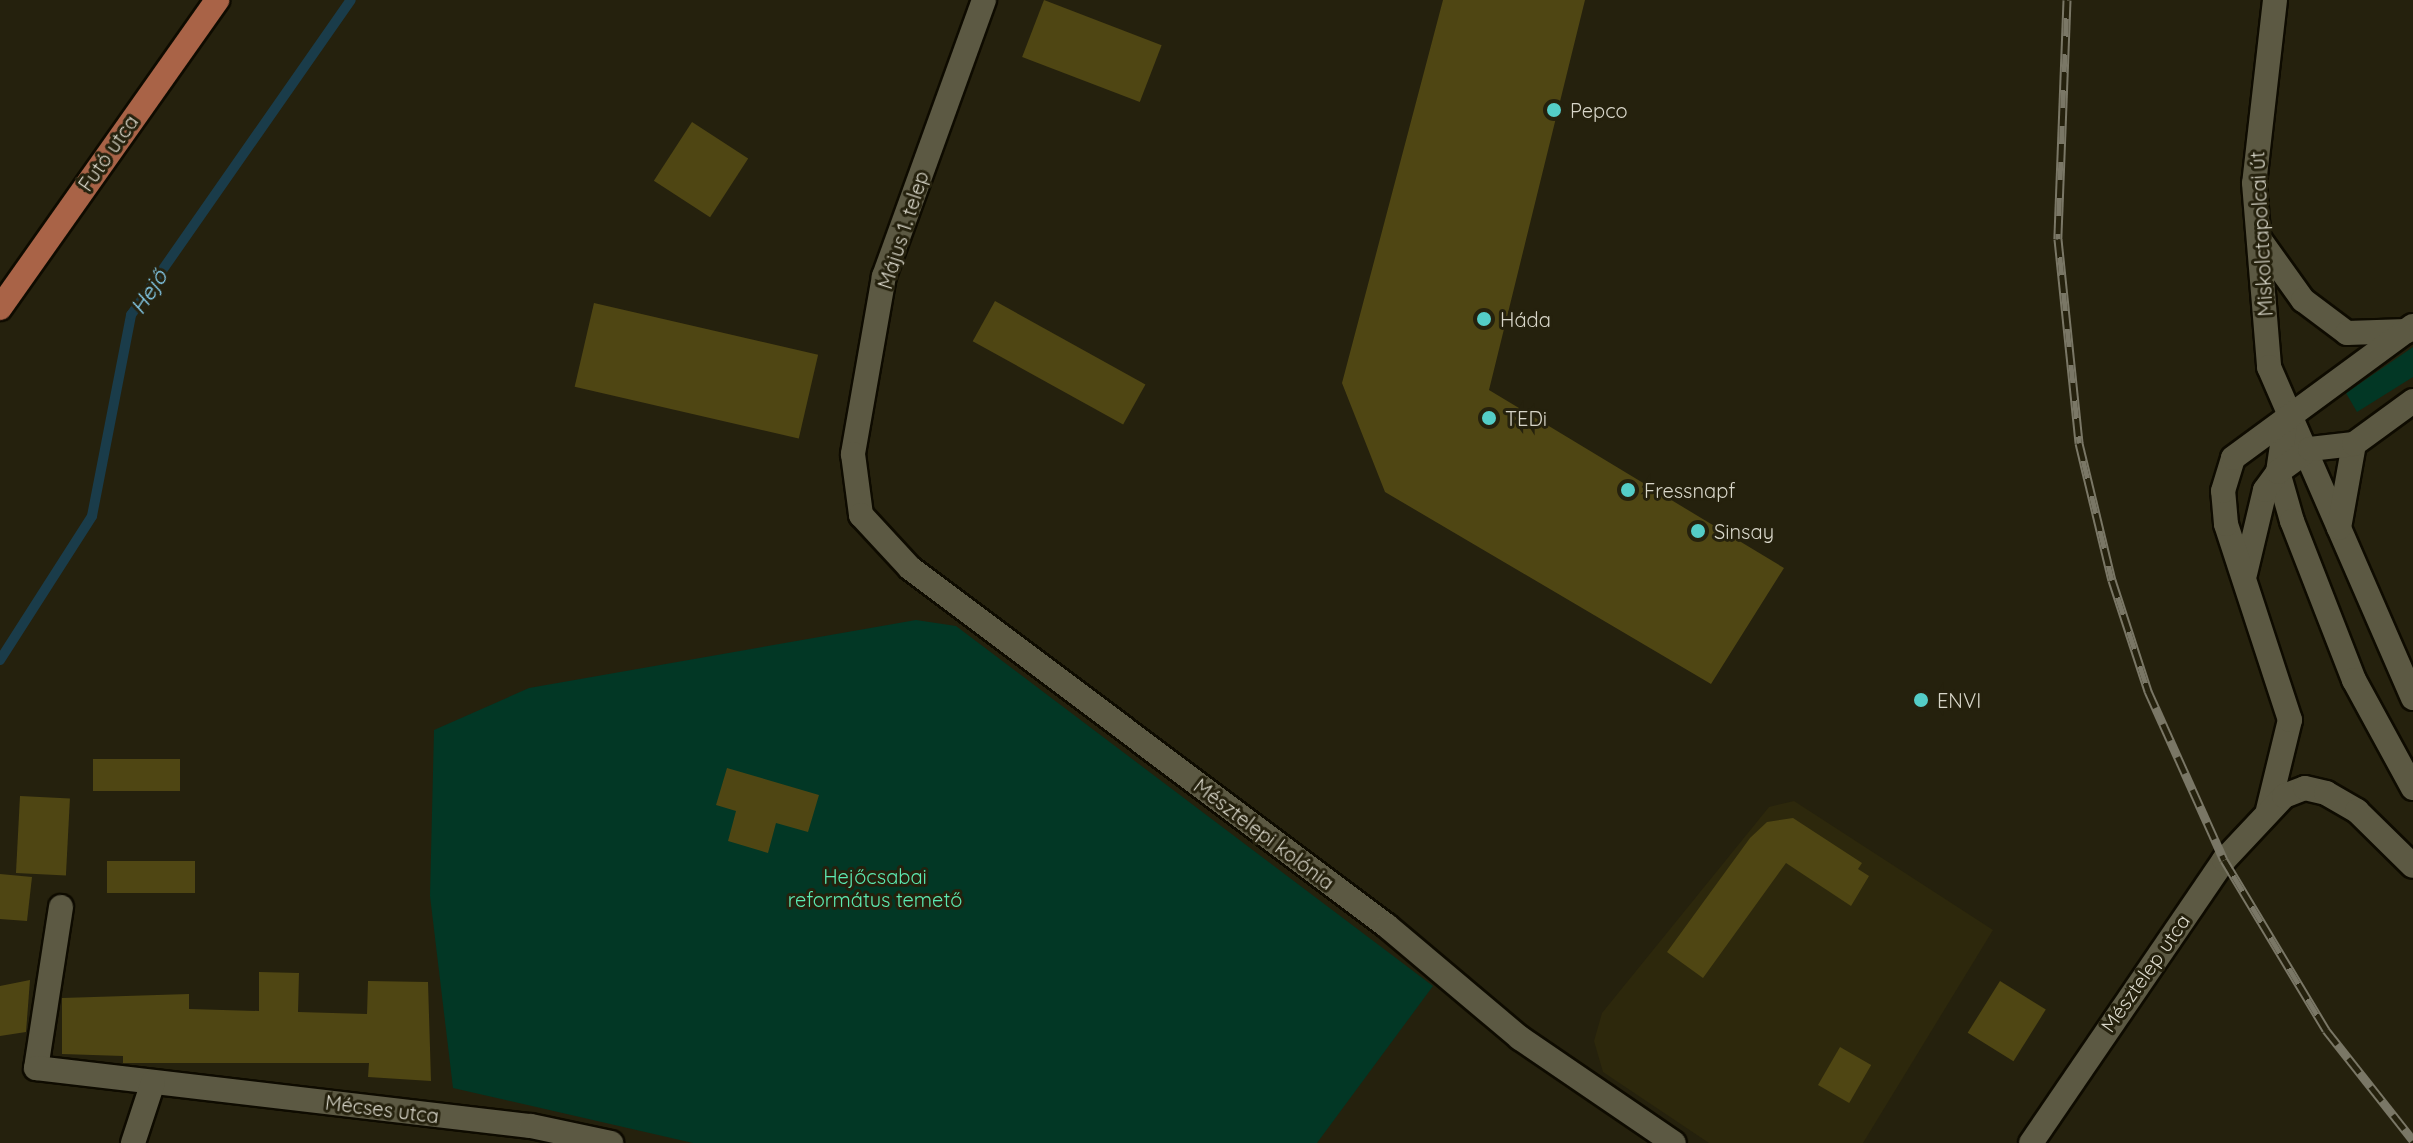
<!DOCTYPE html>
<html>
<head>
<meta charset="utf-8">
<style>
	body { margin:0 }
	#map { position:relative; width:2413px; height:1143px; overflow:hidden; background:#25210d; font-family:Quicksand,sans-serif }
	div>[style] { position:absolute }
	.built>* { inset:0; background:#2d280c }
	.green>* { inset:0; background:#023725 }
	.stream>* { height:10px; margin:-5px; padding:0 5px; transform-origin:5px; border-radius:5px; background:#1a3c4a }
	.building>* { inset:0; background:#4f4613; transform-origin:0 0 }
	.roads { filter:drop-shadow(2px 0 #0e0b00) drop-shadow(-2px 0 #0e0b00) drop-shadow(0 2px #0e0b00) drop-shadow(0 -2px #0e0b00) }
	.minor>* { height:24px; margin:-12px; padding:0 12px; transform-origin:12px; border-radius:12px; background:#5c5943 }
	.major>* { height:24px; margin:-12px; padding:0 12px; transform-origin:12px; border-radius:12px; background:#a96347 }
	.rail>* { height:9px; margin-top:-4.5px; transform-origin:0; background:repeating-linear-gradient(90deg,#25210d 0 18px,#7a7766 0 36px); box-sizing:border-box; border-block:2px solid #7a7766 }
	.dots>* { width:22px; height:22px; translate:-50% -50%; box-sizing:border-box; border:4px solid #25210d; border-radius:50% }
	span { translate:-50% -50%; white-space:nowrap; text-align:center; line-height:1.15; -webkit-text-stroke:6px #25210d; paint-order:stroke }
	.poi-label { font-size:20px; color:#d8d6c9 }
	.left { translate:0 -50%; text-align:left }
	.street-label { font-size:20px; color:#d8d6c9 }
	.park-label { font-size:20px; color:#5ceab2 }
	.water-label { font-size:22px; color:#8bd6f8; font-style:italic }
</style>
</head>
<body>
<div id="map">
	<div class="built">
		<div style="clip-path:polygon(1794px 801px,1993px 930px,1863px 1143px,1709px 1143px,1603px 1072px,1594px 1041px,1602px 1013px,1769px 807px)"></div>
	</div>
	<div class="green">
		<div style="clip-path:polygon(2413px 347px,2413px 377px,2357px 412px,2346px 393px)"></div>
		<div style="clip-path:polygon(916px 620px,956px 626px,1433px 986px,1317px 1143px,693px 1143px,453px 1088px,430px 896px,434px 730px,529px 688px)"></div>
	</div>
	<div class="stream">
		<div style="left:0;top:660px;width:171px;rotate:-57.4deg"></div>
		<div style="left:92px;top:516px;width:205px;rotate:-79deg"></div>
		<div style="left:131px;top:315px;width:384px;rotate:-55.1deg"></div>
	</div>
	<div class="building">
		<div style="left:1044px;top:0;width:126px;height:61px;rotate:21deg"></div>
		<div style="clip-path:polygon(1443px 0,1585px 0,1489px 390px,1784px 568px,1711px 684px,1385px 492px,1342px 383px)"></div>
		<div style="left:692px;top:122px;width:67px;height:70px;rotate:33deg"></div>
		<div style="left:995px;top:301px;width:172px;height:46px;rotate:29deg"></div>
		<div style="left:594px;top:303px;width:230px;height:86px;rotate:13deg"></div>
		<div style="left:180px;top:759px;width:32px;height:87px;rotate:90deg"></div>
		<div style="clip-path:polygon(727px 768px,819px 795px,808px 832px,776px 823px,768px 853px,728px 841px,736px 811px,716px 805px)"></div>
		<div style="left:20px;top:796px;width:50px;height:77px;rotate:3deg"></div>
		<div style="clip-path:polygon(1793px 818px,1862px 863px,1858px 869px,1869px 876px,1851px 906px,1786px 863px,1703px 978px,1667px 952px,1750px 838px,1767px 822px)"></div>
		<div style="left:195px;top:861px;width:32px;height:88px;rotate:90deg"></div>
		<div style="clip-path:polygon(0 874px,32px 877px,27px 921px,0 919px)"></div>
		<div style="clip-path:polygon(259px 972px,299px 973px,298px 1012px,367px 1014px,368px 981px,428px 982px,431px 1081px,368px 1077px,369px 1063px,123px 1063px,123px 1056px,62px 1054px,62px 998px,189px 994px,189px 1009px,259px 1011px)"></div>
		<div style="clip-path:polygon(30px 980px,26px 1032px,0 1036px,0 986px)"></div>
		<div style="left:2000px;top:981px;width:54px;height:61px;rotate:32deg"></div>
		<div style="left:1840px;top:1047px;width:36px;height:44px;rotate:30deg"></div>
	</div>
	<div class="roads">
		<div class="minor">
			<div style="left:984px;top:0;width:294px;rotate:109.9deg"></div>
			<div style="left:884px;top:276px;width:181px;rotate:99.9deg"></div>
			<div style="left:853px;top:454px;width:62px;rotate:82.5deg"></div>
			<div style="left:861px;top:515px;width:72px;rotate:47.2deg"></div>
			<div style="left:910px;top:568px;width:596px;rotate:36.89deg"></div>
			<div style="left:1387px;top:926px;width:174px;rotate:40.1deg"></div>
			<div style="left:1520px;top:1038px;width:186px;rotate:34.3deg"></div>
			<div style="left:2275px;top:0;width:184px;rotate:96.5deg"></div>
			<div style="left:2254px;top:183px;width:185px;rotate:85.3deg"></div>
			<div style="left:2269px;top:367px;width:361px;rotate:66.5deg"></div>
			<div style="left:2260px;top:240px;width:74px;rotate:54.4deg"></div>
			<div style="left:2303px;top:300px;width:55px;rotate:36.9deg"></div>
			<div style="left:2347px;top:333px;width:60px;rotate:-1.9deg"></div>
			<div style="left:2286px;top:418px;width:55px;rotate:98.4deg"></div>
			<div style="left:2278px;top:472px;width:51px;rotate:74.1deg"></div>
			<div style="left:2292px;top:521px;width:171px;rotate:68.7deg"></div>
			<div style="left:2354px;top:680px;width:123px;rotate:61.4deg"></div>
			<div style="left:2339px;top:528px;width:85px;rotate:-79.9deg"></div>
			<div style="left:2245px;top:574px;width:86px;rotate:-76.6deg"></div>
			<div style="left:2265px;top:490px;width:22px;rotate:-54deg"></div>
			<div style="left:2278px;top:472px;width:39px;rotate:-36deg"></div>
			<div style="left:2310px;top:449px;width:44px;rotate:-6.5deg"></div>
			<div style="left:2354px;top:444px;width:73px;rotate:-36.1deg"></div>
			<div style="left:2268px;top:810px;width:93px;rotate:-76.3deg"></div>
			<div style="left:2290px;top:720px;width:206px;rotate:-108.1deg"></div>
			<div style="left:2226px;top:524px;width:33px;rotate:-95deg"></div>
			<div style="left:2223px;top:491px;width:34px;rotate:-73deg"></div>
			<div style="left:2233px;top:458px;width:223px;rotate:-36.3deg"></div>
			<div style="left:61px;top:907px;width:163px;rotate:98.8deg"></div>
			<div style="left:36px;top:1068px;width:498px;rotate:6.7deg"></div>
			<div style="left:531px;top:1126px;width:82px;rotate:12deg"></div>
			<div style="left:133px;top:1143px;width:64px;rotate:-71.8deg"></div>
			<div style="left:2031px;top:1143px;width:343px;rotate:-55.7deg"></div>
			<div style="left:2224px;top:860px;width:88px;rotate:-46.8deg"></div>
			<div style="left:2284px;top:796px;width:22px;rotate:-21deg"></div>
			<div style="left:2305px;top:788px;width:22px;rotate:13deg"></div>
			<div style="left:2326px;top:793px;width:36px;rotate:30deg"></div>
			<div style="left:2357px;top:811px;width:78px;rotate:44.5deg"></div>
		</div>
		<div class="major">
			<div style="left:0;top:308px;width:377px;rotate:-54.8deg"></div>
		</div>
	</div>
	<div class="rail">
		<div style="left:2067px;top:0;width:239px;rotate:92.2deg"></div>
		<div style="left:2058px;top:239px;width:205px;rotate:84.1deg"></div>
		<div style="left:2079px;top:443px;width:141px;rotate:76.5deg"></div>
		<div style="left:2112px;top:580px;width:117px;rotate:72deg"></div>
		<div style="left:2148px;top:691px;width:185px;rotate:65.8deg"></div>
		<div style="left:2224px;top:860px;width:198px;rotate:59deg"></div>
		<div style="left:2326px;top:1030px;width:140px;rotate:51.7deg"></div>
	</div>
	<div class="dots">
		<div style="left:1554px;top:110px;background:#54cdc7"></div>
		<div style="left:1484px;top:319px;background:#54cdc7"></div>
		<div style="left:1489px;top:418px;background:#54cdc7"></div>
		<div style="left:1628px;top:490px;background:#54cdc7"></div>
		<div style="left:1698px;top:531px;background:#54cdc7"></div>
		<div style="left:1921px;top:700px;background:#54cdc7"></div>
	</div>
	<div class="poi-label">
		<span class="left" style="left:1570px;top:110px">Pepco</span>
		<span class="left" style="left:1500px;top:319px">Háda</span>
		<span class="left" style="left:1505px;top:418px">TEDi</span>
		<span class="left" style="left:1644px;top:490px">Fressnapf</span>
		<span class="left" style="left:1714px;top:531px">Sinsay</span>
		<span class="left" style="left:1937px;top:700px">ENVI</span>
	</div>
	<div class="street-label">
		<span style="left:108px;top:153px;rotate:-55deg">Futó utca</span>
		<span style="left:903px;top:230px;rotate:-72deg">Május 1. telep</span>
		<span style="left:2261px;top:234px;rotate:-93deg">Miskolctapolcai út</span>
		<span style="left:1264px;top:834px;rotate:37deg">Mésztelepi kolónia</span>
		<span style="left:2145px;top:973px;rotate:-55deg">Mésztelep utca</span>
		<span style="left:382px;top:1109px;rotate:7deg">Mécses utca</span>
	</div>
	<div class="park-label">
		<span style="left:875px;top:888px">Hejőcsabai<br>református temető</span>
	</div>
	<div class="water-label">
		<span style="left:149px;top:292px;rotate:-57deg">Hejő</span>
	</div>
</div>
</body>
</html>
